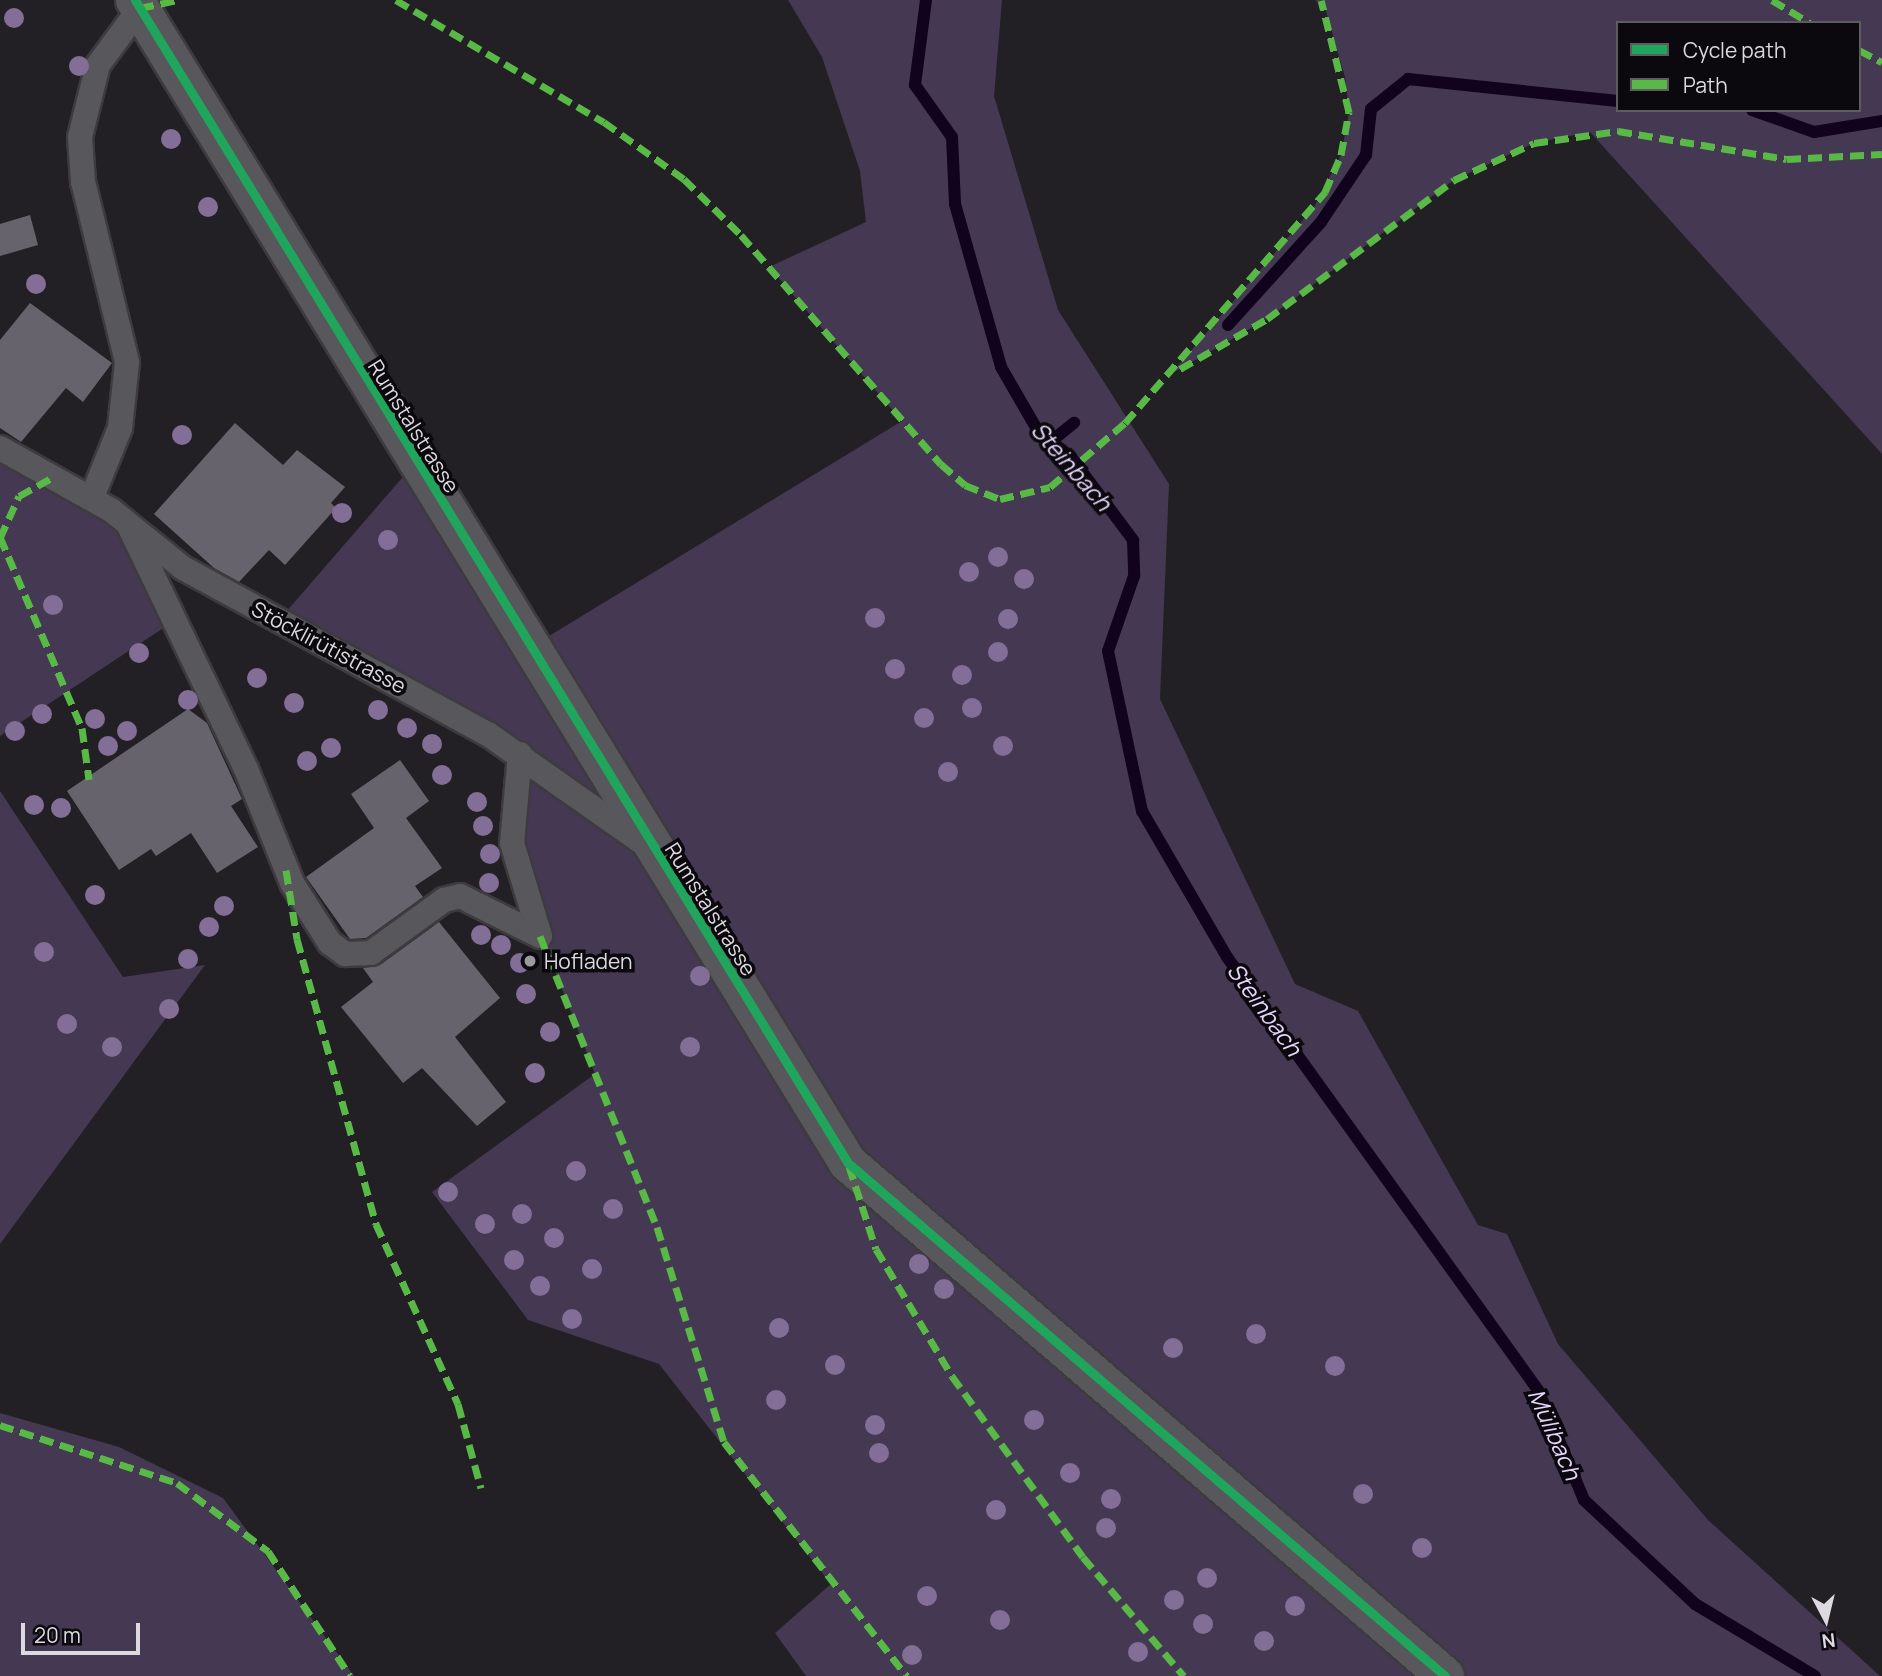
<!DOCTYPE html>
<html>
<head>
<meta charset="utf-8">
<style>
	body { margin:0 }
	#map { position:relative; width:1882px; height:1676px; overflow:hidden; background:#222025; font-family:Manrope,sans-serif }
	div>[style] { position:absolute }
	.green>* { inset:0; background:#453852 }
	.stream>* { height:12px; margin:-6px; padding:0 6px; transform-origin:6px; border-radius:6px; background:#11031e }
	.building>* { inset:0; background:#67636d }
	.roads { filter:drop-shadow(2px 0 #3e3b40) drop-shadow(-2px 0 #3e3b40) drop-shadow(0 2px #3e3b40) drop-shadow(0 -2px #3e3b40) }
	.service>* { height:24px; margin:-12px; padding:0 12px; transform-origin:12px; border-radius:12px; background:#58575b }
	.minor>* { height:38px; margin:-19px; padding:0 19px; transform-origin:19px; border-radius:19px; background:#58575b }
	.quiet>* { height:7px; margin-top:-3.5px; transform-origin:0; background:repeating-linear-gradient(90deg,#58b947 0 14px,transparent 0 21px) }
	.cycleway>* { height:9px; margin:-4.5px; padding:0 4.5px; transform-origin:4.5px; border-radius:4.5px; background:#20a55d }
	.trees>* { width:20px; height:20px; margin:-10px; border-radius:50%; background:#826e96 }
	.dots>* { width:19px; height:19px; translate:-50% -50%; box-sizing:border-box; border:4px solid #0b090d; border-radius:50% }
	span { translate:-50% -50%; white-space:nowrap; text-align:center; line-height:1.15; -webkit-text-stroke:7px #0b090d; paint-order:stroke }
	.street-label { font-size:21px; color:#dcd9e0 }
	.poi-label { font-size:21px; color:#dcd9e0 }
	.left { translate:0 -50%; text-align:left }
	.water-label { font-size:23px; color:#e8d4fd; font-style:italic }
	.legend { position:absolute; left:1616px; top:21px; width:245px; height:91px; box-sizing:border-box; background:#0b090d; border:2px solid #5f5c61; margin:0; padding:9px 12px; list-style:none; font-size:21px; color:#dcd9e0 }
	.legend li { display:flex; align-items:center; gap:14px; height:35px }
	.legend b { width:35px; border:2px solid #5f5c61 }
	.north { position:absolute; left:1791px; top:1585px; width:70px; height:70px; -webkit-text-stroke:5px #0b090d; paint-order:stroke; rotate:173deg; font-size:19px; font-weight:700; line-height:28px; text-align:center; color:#dcd9e0 }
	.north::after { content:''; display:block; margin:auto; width:24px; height:32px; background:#dcd9e0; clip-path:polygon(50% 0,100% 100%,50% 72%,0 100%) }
	.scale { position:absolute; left:21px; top:1623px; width:119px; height:32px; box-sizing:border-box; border:4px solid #dcd9e0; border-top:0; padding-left:9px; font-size:21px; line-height:24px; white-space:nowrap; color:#dcd9e0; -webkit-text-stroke:5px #0b090d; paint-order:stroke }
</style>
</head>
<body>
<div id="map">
	<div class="green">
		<div style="clip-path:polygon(788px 0,1002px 0,994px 96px,1058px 310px,1169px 484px,1160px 699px,1295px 984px,1358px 1011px,1478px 1225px,1507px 1234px,1558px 1344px,1708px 1520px,1880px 1676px,806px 1676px,775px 1633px,831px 1584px,659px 1364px,528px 1320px,432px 1192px,595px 1074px,526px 896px,520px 754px,279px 620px,415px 463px,531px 647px,902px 421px,769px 267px,866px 222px,860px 171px,822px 57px)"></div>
		<div style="clip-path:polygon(evenodd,1315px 0,1882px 0,1882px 454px,1590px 132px,1534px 143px,1454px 180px,1267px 319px,1171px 374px,1314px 207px,1341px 155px,1349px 112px,1345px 77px,1325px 8px,1315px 0,1618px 23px,1859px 23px,1859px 110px,1618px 110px,1618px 23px)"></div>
		<div style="clip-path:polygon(0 448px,111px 510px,171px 623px,0 736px)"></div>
		<div style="clip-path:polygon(0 791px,123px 977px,205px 965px,0 1244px)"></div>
		<div style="clip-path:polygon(0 1413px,119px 1447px,223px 1498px,354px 1676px,0 1676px)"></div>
	</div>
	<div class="stream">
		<div style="left:926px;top:0;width:86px;rotate:97.4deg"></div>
		<div style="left:915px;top:85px;width:64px;rotate:54.6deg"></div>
		<div style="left:952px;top:137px;width:67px;rotate:87.4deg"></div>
		<div style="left:955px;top:204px;width:169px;rotate:74.2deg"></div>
		<div style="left:1001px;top:367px;width:74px;rotate:60deg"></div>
		<div style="left:1038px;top:431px;width:42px;rotate:38.2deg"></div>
		<div style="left:1071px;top:457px;width:104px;rotate:53.2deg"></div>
		<div style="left:1133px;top:540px;width:36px;rotate:88deg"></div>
		<div style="left:1134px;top:576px;width:79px;rotate:109.1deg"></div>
		<div style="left:1108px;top:651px;width:164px;rotate:78deg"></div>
		<div style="left:1142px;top:811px;width:169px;rotate:59.8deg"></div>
		<div style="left:1227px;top:957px;width:533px;rotate:54.31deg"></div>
		<div style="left:1538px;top:1390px;width:119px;rotate:67.3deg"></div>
		<div style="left:1584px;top:1500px;width:152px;rotate:43.1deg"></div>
		<div style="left:1695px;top:1604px;width:140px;rotate:31deg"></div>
		<div style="left:1752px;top:110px;width:66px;rotate:19.5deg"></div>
		<div style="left:1814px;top:132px;width:69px;rotate:-9.2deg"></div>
		<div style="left:1228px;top:325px;width:139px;rotate:-47.9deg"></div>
		<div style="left:1321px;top:222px;width:81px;rotate:-56.1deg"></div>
		<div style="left:1366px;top:155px;width:46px;rotate:-83.8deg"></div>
		<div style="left:1371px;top:109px;width:48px;rotate:-39deg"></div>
		<div style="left:1408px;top:79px;width:211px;rotate:6deg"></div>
		<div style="left:1054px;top:439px;width:26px;rotate:-39deg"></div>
	</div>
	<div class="building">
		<div style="clip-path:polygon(30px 215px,38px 245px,0 256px,0 224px)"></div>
		<div style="clip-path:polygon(30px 303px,112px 363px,83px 402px,66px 388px,21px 442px,0 428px,0 340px)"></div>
		<div style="clip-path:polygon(235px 423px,283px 465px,297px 450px,345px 487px,331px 503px,336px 508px,285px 565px,269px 550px,239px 582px,214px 568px,154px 514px)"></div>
		<div style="clip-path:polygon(188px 709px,207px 723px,242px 799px,231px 806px,258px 847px,217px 873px,191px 833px,156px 856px,151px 849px,119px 870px,67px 791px)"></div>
		<div style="clip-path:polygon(400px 760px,429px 801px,406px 818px,442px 868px,415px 886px,423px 897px,366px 938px,350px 939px,306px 877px,374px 828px,351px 794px)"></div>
		<div style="clip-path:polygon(439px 922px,500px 998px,455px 1037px,506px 1102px,477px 1126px,422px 1068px,403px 1083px,341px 1007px,373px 982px,363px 968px,380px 965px)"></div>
	</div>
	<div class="roads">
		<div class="service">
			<div style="left:0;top:448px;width:127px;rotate:29.2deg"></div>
			<div style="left:111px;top:510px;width:92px;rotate:38.9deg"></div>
			<div style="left:183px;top:568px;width:347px;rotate:28.6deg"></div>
			<div style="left:488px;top:734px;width:189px;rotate:35.1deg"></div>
			<div style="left:92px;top:497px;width:74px;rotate:-67.9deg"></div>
			<div style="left:120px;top:428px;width:66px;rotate:-83.9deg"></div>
			<div style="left:127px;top:362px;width:185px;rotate:-103.7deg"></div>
			<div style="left:83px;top:182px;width:45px;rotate:-93.8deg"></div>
			<div style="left:80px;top:137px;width:74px;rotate:-76deg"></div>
			<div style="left:98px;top:65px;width:71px;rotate:-53.6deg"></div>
			<div style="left:129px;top:526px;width:270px;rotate:64.3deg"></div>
			<div style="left:246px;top:769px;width:123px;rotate:68deg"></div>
			<div style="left:292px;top:883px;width:71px;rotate:57.7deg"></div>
			<div style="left:330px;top:943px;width:19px;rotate:36deg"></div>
			<div style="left:345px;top:954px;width:26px;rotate:-2deg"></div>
			<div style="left:371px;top:953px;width:90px;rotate:-36deg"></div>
			<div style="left:444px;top:900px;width:16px;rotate:-14deg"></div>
			<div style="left:460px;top:896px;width:89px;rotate:26.6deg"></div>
			<div style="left:520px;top:754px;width:89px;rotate:95.1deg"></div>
			<div style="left:512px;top:843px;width:97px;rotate:73.2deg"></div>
		</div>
		<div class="minor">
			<div style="left:135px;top:0;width:1364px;rotate:58.49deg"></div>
			<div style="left:848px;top:1163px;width:787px;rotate:40.67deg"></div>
		</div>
	</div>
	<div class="quiet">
		<div style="left:396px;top:0;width:241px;rotate:30.4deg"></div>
		<div style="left:604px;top:122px;width:98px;rotate:35.5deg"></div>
		<div style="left:684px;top:179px;width:80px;rotate:44.5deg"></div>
		<div style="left:741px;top:235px;width:304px;rotate:48.9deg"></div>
		<div style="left:941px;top:464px;width:32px;rotate:41deg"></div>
		<div style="left:965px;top:485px;width:38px;rotate:22deg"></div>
		<div style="left:1000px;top:499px;width:51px;rotate:-13.5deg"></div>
		<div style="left:1050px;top:487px;width:99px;rotate:-40.5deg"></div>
		<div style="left:1125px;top:423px;width:306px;rotate:-49.1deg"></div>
		<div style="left:1325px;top:192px;width:40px;rotate:-66.6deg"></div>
		<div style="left:1341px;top:155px;width:44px;rotate:-79.5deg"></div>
		<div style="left:1349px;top:112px;width:115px;rotate:-104deg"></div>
		<div style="left:1772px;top:0;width:44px;rotate:31.2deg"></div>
		<div style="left:140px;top:8px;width:40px;rotate:-12deg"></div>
		<div style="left:1859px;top:50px;width:26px;rotate:28deg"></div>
		<div style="left:1180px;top:369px;width:100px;rotate:-29.9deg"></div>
		<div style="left:1267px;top:319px;width:233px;rotate:-36.6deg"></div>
		<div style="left:1454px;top:180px;width:88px;rotate:-24.8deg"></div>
		<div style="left:1534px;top:143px;width:85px;rotate:-8.1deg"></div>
		<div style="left:1618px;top:131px;width:171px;rotate:9.4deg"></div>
		<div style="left:1787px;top:159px;width:95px;rotate:-3deg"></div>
		<div style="left:0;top:537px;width:208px;rotate:66.8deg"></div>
		<div style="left:82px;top:728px;width:52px;rotate:82.3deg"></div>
		<div style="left:0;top:538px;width:46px;rotate:-65.7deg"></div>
		<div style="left:19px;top:496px;width:39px;rotate:-29deg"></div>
		<div style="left:286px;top:870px;width:70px;rotate:80.9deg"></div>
		<div style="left:297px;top:939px;width:296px;rotate:74.5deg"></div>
		<div style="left:376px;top:1224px;width:198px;rotate:65.5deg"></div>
		<div style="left:458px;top:1404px;width:87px;rotate:74.7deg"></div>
		<div style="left:540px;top:936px;width:314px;rotate:68.1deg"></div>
		<div style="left:657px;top:1227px;width:225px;rotate:72.7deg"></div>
		<div style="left:724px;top:1442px;width:297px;rotate:52deg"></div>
		<div style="left:849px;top:1166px;width:87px;rotate:72deg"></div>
		<div style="left:876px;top:1249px;width:148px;rotate:59.1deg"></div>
		<div style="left:952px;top:1376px;width:223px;rotate:54.1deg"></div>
		<div style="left:1083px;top:1557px;width:156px;rotate:49.7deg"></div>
		<div style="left:0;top:1425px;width:186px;rotate:18.1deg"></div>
		<div style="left:177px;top:1483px;width:114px;rotate:36.8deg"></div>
		<div style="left:268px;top:1551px;width:149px;rotate:56.7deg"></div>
	</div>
	<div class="cycleway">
		<div style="left:135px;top:0;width:1364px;rotate:58.49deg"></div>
		<div style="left:848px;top:1163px;width:787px;rotate:40.67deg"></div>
	</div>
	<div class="trees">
		<div style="left:14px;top:18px"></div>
		<div style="left:79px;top:66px"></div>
		<div style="left:171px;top:139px"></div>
		<div style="left:208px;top:207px"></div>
		<div style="left:36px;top:284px"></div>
		<div style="left:182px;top:435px"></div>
		<div style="left:342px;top:513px"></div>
		<div style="left:388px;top:540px"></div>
		<div style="left:998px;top:557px"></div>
		<div style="left:969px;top:572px"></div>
		<div style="left:1024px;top:579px"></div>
		<div style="left:53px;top:605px"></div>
		<div style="left:875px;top:618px"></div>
		<div style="left:1008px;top:619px"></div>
		<div style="left:998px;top:652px"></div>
		<div style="left:139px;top:653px"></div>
		<div style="left:895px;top:669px"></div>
		<div style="left:962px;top:675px"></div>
		<div style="left:257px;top:678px"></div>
		<div style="left:188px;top:700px"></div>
		<div style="left:294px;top:703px"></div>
		<div style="left:972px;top:708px"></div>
		<div style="left:378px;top:710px"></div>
		<div style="left:42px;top:714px"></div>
		<div style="left:924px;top:718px"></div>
		<div style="left:95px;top:719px"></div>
		<div style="left:407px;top:728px"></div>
		<div style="left:15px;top:731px"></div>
		<div style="left:127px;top:731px"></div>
		<div style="left:432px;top:744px"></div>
		<div style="left:108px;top:746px"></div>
		<div style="left:1003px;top:746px"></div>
		<div style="left:331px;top:748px"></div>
		<div style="left:307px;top:761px"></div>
		<div style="left:948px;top:772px"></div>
		<div style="left:442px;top:775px"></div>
		<div style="left:477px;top:802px"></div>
		<div style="left:34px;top:805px"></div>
		<div style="left:61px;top:808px"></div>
		<div style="left:483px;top:826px"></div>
		<div style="left:490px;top:854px"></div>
		<div style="left:489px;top:883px"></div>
		<div style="left:95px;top:895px"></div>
		<div style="left:224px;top:906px"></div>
		<div style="left:209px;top:927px"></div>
		<div style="left:481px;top:935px"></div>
		<div style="left:501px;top:945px"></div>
		<div style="left:44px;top:952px"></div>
		<div style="left:188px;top:959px"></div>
		<div style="left:520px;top:963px"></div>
		<div style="left:700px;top:976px"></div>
		<div style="left:526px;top:994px"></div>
		<div style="left:169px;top:1009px"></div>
		<div style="left:67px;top:1024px"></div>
		<div style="left:550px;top:1032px"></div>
		<div style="left:112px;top:1047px"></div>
		<div style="left:690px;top:1047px"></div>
		<div style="left:535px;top:1073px"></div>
		<div style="left:576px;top:1171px"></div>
		<div style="left:448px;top:1192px"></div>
		<div style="left:613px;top:1209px"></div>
		<div style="left:522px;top:1214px"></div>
		<div style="left:485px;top:1224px"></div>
		<div style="left:554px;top:1238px"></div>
		<div style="left:514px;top:1260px"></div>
		<div style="left:919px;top:1264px"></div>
		<div style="left:592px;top:1269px"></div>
		<div style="left:540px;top:1286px"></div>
		<div style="left:944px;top:1289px"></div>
		<div style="left:572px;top:1319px"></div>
		<div style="left:779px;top:1328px"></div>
		<div style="left:1256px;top:1334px"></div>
		<div style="left:1173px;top:1348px"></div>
		<div style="left:835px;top:1365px"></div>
		<div style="left:1335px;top:1366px"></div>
		<div style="left:776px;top:1400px"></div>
		<div style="left:1034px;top:1420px"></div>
		<div style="left:875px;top:1425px"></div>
		<div style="left:879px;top:1453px"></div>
		<div style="left:1070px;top:1473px"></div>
		<div style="left:1363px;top:1494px"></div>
		<div style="left:1111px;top:1499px"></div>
		<div style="left:996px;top:1510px"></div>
		<div style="left:1106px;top:1528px"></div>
		<div style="left:1422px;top:1548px"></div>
		<div style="left:1207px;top:1578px"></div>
		<div style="left:927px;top:1596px"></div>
		<div style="left:1174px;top:1600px"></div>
		<div style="left:1295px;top:1606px"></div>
		<div style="left:1000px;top:1620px"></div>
		<div style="left:1203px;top:1624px"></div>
		<div style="left:1264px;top:1641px"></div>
		<div style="left:1138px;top:1652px"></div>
		<div style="left:912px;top:1655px"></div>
	</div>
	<div class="dots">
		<div style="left:530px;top:961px;background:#9b989f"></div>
	</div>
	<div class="street-label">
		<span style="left:414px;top:426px;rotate:58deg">Rumstalstrasse</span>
		<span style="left:329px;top:647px;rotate:28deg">Stöcklirütistrasse</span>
		<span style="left:711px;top:909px;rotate:58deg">Rumstalstrasse</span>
	</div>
	<div class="poi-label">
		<span class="left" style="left:544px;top:961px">Hofladen</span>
	</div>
	<div class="water-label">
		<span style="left:1072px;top:466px;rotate:49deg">Steinbach</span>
		<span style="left:1265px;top:1009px;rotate:54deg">Steinbach</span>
		<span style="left:1555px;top:1434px;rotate:66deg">Mülibach</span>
	</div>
	<ul class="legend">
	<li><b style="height:9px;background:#20a55d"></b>Cycle path</li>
	<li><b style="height:9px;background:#58b947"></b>Path</li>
	</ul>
	<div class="north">N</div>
	<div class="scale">20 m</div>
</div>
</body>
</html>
